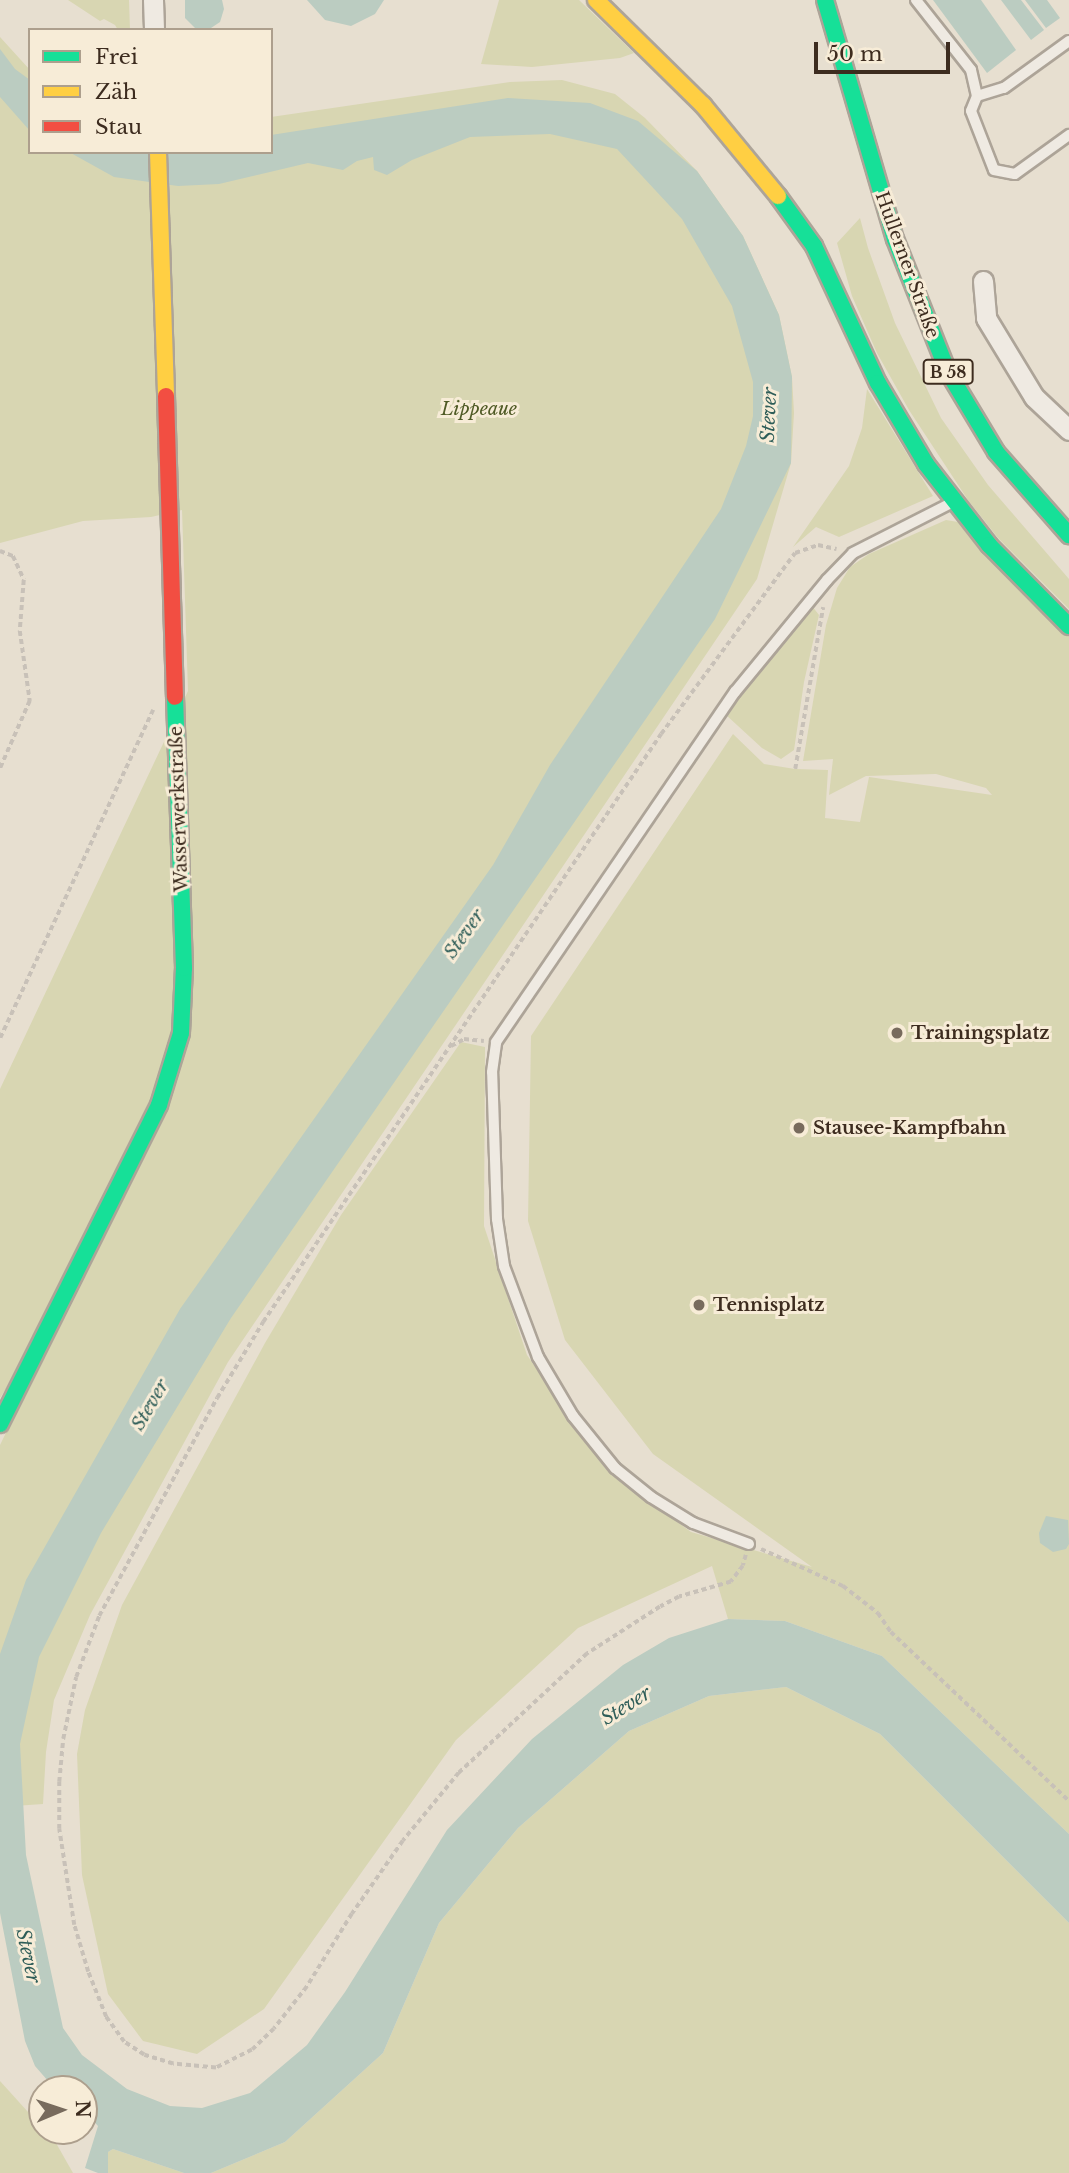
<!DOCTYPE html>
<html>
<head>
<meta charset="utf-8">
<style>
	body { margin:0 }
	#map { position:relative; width:1069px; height:2173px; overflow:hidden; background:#e7dfd0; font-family:"Libre Baskerville",serif }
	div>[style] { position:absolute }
	.green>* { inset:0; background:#d8d6b2 }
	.water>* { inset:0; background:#bbccc1 }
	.path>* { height:3.5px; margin-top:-1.75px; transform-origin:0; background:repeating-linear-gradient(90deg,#c8c1b8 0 5px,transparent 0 8.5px) }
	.roads { filter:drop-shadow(2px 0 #ada498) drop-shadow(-2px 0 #ada498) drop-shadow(0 2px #ada498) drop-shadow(0 -2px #ada498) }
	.lane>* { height:10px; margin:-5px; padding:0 5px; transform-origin:5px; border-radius:5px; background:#efeae2 }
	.street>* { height:19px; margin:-9.5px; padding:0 9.5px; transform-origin:9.5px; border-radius:9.5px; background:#efeae2 }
	.fast>* { height:16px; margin:-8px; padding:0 8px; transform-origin:8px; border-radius:8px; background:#16e098 }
	.slow>* { height:16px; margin:-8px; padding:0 8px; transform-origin:8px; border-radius:8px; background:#ffcf43 }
	.jam>* { height:16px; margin:-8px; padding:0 8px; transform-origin:8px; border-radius:8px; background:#f24e42 }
	.dots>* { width:19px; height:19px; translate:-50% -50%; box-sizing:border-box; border:4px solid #f7ecd7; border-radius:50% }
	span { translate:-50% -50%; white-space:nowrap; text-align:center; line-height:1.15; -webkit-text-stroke:6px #f7ecd7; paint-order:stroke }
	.shield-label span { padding:2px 5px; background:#f7ecd7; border:2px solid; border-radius:5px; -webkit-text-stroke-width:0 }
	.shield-label { font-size:16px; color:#3d2c1f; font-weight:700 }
	.street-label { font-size:18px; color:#3d2c1f }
	.park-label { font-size:18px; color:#4f5a25; font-style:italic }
	.poi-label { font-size:18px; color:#3d2c1f; font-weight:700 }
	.left { translate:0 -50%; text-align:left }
	.water-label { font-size:19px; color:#2e5d58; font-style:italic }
	.legend { position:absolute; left:28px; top:28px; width:245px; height:126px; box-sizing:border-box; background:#f7ecd7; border:2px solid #ad9f8d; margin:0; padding:9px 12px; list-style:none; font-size:21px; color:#3d2c1f }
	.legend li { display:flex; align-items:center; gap:14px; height:35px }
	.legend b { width:35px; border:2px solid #ad9f8d }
	.north { position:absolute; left:28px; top:2075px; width:70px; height:70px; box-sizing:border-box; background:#f7ecd7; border:2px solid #ad9f8d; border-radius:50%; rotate:88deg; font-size:19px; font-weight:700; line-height:28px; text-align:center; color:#3d2c1f }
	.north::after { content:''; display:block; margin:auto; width:24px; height:32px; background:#786b5d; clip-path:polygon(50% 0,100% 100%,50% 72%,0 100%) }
	.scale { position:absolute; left:814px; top:42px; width:136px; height:32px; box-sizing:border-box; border:4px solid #3d2c1f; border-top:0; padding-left:9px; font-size:21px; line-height:24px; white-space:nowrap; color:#3d2c1f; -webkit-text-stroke:5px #f7ecd7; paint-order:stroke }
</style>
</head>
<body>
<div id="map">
	<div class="green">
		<div style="clip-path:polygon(68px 0,129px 0,130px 30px,118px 30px,115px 25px,104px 19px,100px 21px)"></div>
		<div style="clip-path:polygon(499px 0,579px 0,634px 53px,620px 58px,532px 67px,481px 64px)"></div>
		<div style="clip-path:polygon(0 37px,30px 70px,30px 152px,271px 152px,271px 117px,510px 82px,562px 80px,615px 94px,645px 118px,697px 171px,743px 236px,779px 315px,792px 377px,794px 413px,791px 463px,757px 579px,228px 1362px,90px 1615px,54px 1700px,46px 1752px,43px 1804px,0 1807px,0 1445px,100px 1241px,0 1398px,0 1089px,188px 691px,182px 510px,151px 517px,83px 521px,0 543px)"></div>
		<div style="clip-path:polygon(860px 218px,868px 248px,895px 323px,941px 418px,988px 485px,1069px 579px,1069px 609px,998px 538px,968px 500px,909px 410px,877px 353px,852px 296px,837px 243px)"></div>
		<div style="clip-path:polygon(867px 389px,933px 496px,839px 537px,816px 527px,793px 547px,849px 466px,862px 428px)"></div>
		<div style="clip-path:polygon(946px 520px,958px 522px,1069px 637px,1069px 1834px,882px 1656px,785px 1621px,728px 1619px,712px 1566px,578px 1628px,456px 1740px,264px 2009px,197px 2054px,143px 2041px,108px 1994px,82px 1875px,77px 1754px,85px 1710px,122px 1605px,265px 1343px,341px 1215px,461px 1042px,485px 1047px,484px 1226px,527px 1355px,605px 1468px,691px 1532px,812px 1567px,653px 1454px,565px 1340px,528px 1221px,531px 1036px,733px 734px,764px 764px,795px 769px,828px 770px,825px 818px,860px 822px,869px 777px,992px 795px,986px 788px,936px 774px,866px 776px,829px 795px,833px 759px,803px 761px,826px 625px,837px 588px,850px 567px,869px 554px)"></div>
		<div style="clip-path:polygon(812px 606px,819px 615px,804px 682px,794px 750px,781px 759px,762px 748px,725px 714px,759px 667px)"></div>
		<div style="clip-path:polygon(786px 1687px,880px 1734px,1069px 1923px,1069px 2173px,211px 2173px,285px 2142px,383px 2053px,439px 1923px,518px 1828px,629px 1731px,709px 1696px)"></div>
		<div style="clip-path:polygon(0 2081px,56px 2143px,73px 2173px,0 2173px)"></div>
		<div style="clip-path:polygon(113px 2149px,184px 2173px,108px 2173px,108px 2152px)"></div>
	</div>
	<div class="water">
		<div style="clip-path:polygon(185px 0,222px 0,224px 9px,220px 22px,208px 30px,195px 28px,185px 18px)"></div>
		<div style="clip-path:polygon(307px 0,384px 0,375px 14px,351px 26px,325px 20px)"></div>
		<div style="clip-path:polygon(933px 0,981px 0,1016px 50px,987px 73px)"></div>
		<div style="clip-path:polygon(1001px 0,1021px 0,1044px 30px,1031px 40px)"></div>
		<div style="clip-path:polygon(1025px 0,1047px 0,1060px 18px,1046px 28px)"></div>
		<div style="clip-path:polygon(0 49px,15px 69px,30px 80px,30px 131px,0 97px)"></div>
		<div style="clip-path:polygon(508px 98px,590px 103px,638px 121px,697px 171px,743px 236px,779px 315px,792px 377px,791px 463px,715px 619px,231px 1318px,101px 1533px,39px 1657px,20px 1744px,26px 1855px,63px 2028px,82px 2055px,127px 2089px,170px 2106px,202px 2108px,250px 2093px,307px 2045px,345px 1992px,447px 1830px,532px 1739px,623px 1665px,669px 1638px,728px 1619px,785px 1621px,882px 1656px,1069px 1834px,1069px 1923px,880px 1734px,786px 1687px,709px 1696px,629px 1731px,518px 1828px,439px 1923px,383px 2053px,285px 2142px,211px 2173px,184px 2173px,113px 2149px,108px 2152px,108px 2173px,98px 2173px,85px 2168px,98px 2126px,84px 2111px,84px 2089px,55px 2089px,35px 2066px,25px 2041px,0 1913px,0 1654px,26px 1580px,180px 1309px,493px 865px,550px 765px,721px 509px,746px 446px,753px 416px,753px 382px,732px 306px,682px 219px,617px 149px,550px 134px,470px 137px,412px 160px,387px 175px,374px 170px,373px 157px,357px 161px,343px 170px,308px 163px,219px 184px,178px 186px,114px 177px,69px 152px,271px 152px,271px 135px)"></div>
		<div style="clip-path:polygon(1046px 1516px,1068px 1520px,1069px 1544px,1066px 1549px,1053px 1552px,1040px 1543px,1039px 1533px)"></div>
	</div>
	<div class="path">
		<div style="left:0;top:551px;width:14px;rotate:21deg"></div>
		<div style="left:13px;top:556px;width:26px;rotate:65deg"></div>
		<div style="left:24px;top:580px;width:51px;rotate:94.5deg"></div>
		<div style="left:20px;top:631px;width:71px;rotate:81.9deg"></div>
		<div style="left:30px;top:701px;width:74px;rotate:113.8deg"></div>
		<div style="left:795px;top:769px;width:164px;rotate:-80.2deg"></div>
		<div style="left:0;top:1038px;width:362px;rotate:-65deg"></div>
		<div style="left:451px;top:1046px;width:15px;rotate:-28deg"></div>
		<div style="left:464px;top:1039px;width:20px;rotate:6deg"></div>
		<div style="left:761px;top:1549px;width:90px;rotate:24.3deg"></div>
		<div style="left:843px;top:1586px;width:44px;rotate:37.6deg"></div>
		<div style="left:878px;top:1613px;width:23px;rotate:56deg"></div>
		<div style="left:891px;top:1632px;width:245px;rotate:43.5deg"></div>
		<div style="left:746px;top:1555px;width:11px;rotate:105deg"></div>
		<div style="left:743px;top:1566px;width:20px;rotate:127deg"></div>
		<div style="left:731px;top:1582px;width:54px;rotate:163.9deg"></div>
		<div style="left:679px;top:1597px;width:21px;rotate:152deg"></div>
		<div style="left:660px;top:1607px;width:87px;rotate:147.2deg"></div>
		<div style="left:587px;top:1654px;width:175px;rotate:137.1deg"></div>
		<div style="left:459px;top:1773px;width:88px;rotate:129.5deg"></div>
		<div style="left:403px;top:1841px;width:89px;rotate:124.9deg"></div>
		<div style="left:352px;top:1914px;width:86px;rotate:121.7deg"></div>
		<div style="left:307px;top:1987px;width:53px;rotate:128.2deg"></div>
		<div style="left:274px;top:2029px;width:30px;rotate:136deg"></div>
		<div style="left:252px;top:2050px;width:40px;rotate:153.4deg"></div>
		<div style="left:216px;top:2068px;width:43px;rotate:-174.7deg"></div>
		<div style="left:173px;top:2064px;width:30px;rotate:-163deg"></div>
		<div style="left:144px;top:2055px;width:24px;rotate:-147deg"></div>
		<div style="left:124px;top:2042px;width:31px;rotate:-126deg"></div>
		<div style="left:106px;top:2017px;width:48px;rotate:-111.8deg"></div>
		<div style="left:88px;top:1972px;width:49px;rotate:-106.6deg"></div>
		<div style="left:74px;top:1925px;width:97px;rotate:-98.9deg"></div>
		<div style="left:59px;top:1829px;width:47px;rotate:-90deg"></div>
		<div style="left:59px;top:1782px;width:43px;rotate:-84.7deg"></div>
		<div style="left:63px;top:1739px;width:63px;rotate:-78.2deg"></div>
		<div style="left:76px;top:1677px;width:65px;rotate:-69.3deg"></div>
		<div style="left:99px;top:1616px;width:248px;rotate:-61.6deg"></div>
		<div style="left:217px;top:1398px;width:89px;rotate:-58.8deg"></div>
		<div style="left:263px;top:1322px;width:710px;rotate:-55.91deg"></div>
		<div style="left:661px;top:734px;width:225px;rotate:-53.5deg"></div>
		<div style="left:795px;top:553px;width:24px;rotate:-19deg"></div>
		<div style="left:818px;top:545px;width:19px;rotate:12deg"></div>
	</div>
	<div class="roads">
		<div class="lane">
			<div style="left:916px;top:0;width:89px;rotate:51.8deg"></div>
			<div style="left:971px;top:70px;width:27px;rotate:77deg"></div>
			<div style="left:977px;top:96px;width:16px;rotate:112deg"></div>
			<div style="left:971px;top:111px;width:63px;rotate:68.7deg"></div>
			<div style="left:994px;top:170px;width:21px;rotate:11deg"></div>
			<div style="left:1015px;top:174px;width:67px;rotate:-35.8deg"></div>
			<div style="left:977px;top:96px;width:28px;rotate:-17deg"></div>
			<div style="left:1004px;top:88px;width:80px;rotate:-35.9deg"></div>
			<div style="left:749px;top:1544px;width:60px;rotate:-159.4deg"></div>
			<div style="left:693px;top:1523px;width:49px;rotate:-148.2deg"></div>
			<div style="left:651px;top:1497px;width:46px;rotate:-141.1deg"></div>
			<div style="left:615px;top:1468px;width:67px;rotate:-128.9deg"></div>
			<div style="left:573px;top:1416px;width:69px;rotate:-120.7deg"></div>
			<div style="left:538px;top:1357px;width:97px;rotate:-110.5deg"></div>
			<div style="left:504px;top:1266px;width:48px;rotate:-98.5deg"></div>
			<div style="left:497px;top:1219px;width:147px;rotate:-91.9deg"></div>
			<div style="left:492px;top:1072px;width:30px;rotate:-82deg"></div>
			<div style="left:496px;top:1042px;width:424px;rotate:-55.7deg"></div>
			<div style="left:735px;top:692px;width:145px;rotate:-50.6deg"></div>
			<div style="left:827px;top:580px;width:37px;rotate:-46deg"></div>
			<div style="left:853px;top:553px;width:112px;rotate:-27deg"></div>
		</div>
		<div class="street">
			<div style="left:153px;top:0;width:30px;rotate:88deg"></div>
			<div style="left:983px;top:281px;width:37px;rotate:85deg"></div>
			<div style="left:986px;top:318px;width:92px;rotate:58.7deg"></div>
			<div style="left:1034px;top:397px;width:48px;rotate:43.3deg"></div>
		</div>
		<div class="fast">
			<div style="left:825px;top:0;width:249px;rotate:73.7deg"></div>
			<div style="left:895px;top:239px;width:143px;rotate:68.3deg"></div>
			<div style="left:948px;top:372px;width:93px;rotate:59deg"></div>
			<div style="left:996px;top:452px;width:111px;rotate:48.7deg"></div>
			<div style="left:778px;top:196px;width:62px;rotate:54.2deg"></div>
			<div style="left:814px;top:246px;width:151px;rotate:65deg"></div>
			<div style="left:878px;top:383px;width:94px;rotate:59.3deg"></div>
			<div style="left:926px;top:464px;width:103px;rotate:52.1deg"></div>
			<div style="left:989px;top:545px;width:114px;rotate:45.4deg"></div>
			<div style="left:0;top:1424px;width:356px;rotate:-63.5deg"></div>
			<div style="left:159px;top:1105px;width:75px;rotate:-73deg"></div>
			<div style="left:181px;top:1033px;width:65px;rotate:-87.4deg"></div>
			<div style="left:184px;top:968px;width:271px;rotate:-91.9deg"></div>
		</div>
		<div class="slow">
			<div style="left:596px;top:0;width:150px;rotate:44.5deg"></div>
			<div style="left:703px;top:105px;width:118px;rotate:50.5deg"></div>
			<div style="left:158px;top:152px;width:244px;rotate:88.1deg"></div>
		</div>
		<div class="jam">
			<div style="left:166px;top:396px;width:301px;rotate:88.3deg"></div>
		</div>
	</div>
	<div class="dots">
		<div style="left:897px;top:1033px;background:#786b5d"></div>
		<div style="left:799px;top:1128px;background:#786b5d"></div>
		<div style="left:699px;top:1305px;background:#786b5d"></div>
	</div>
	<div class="shield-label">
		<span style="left:948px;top:372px">B 58</span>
	</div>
	<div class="street-label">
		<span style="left:907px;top:265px;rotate:70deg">Hullerner Straße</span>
		<span style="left:179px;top:809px;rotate:-92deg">Wasserwerkstraße</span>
	</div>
	<div class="park-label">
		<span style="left:479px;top:409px">Lippeaue</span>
	</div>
	<div class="poi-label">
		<span class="left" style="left:911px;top:1033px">Trainingsplatz</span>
		<span class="left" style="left:813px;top:1128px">Stausee-Kampfbahn</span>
		<span class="left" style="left:713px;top:1305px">Tennisplatz</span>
	</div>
	<div class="water-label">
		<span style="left:769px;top:415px;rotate:-87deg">Stever</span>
		<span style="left:464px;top:934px;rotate:-55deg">Stever</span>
		<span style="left:150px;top:1405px;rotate:-60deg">Stever</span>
		<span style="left:626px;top:1706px;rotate:-32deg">Stever</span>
		<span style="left:28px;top:1956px;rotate:78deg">Stever</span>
	</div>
	<ul class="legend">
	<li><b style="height:9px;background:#16e098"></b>Frei</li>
	<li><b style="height:9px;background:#ffcf43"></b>Zäh</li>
	<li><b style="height:9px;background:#f24e42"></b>Stau</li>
	</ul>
	<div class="north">N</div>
	<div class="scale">50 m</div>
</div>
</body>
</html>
